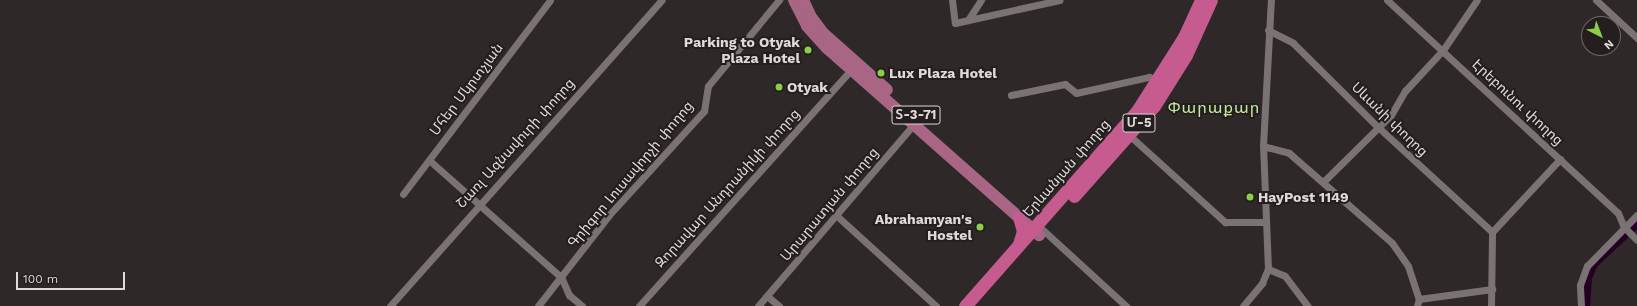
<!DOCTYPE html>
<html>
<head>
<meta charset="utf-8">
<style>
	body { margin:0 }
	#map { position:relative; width:1637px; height:306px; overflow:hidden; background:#2f2828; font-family:"Work Sans","Noto Sans Armenian",sans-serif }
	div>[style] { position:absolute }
	.canal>* { height:8px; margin:-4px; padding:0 4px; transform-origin:4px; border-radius:4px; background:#240024 }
	.street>* { height:7px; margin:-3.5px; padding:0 3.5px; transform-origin:3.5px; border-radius:3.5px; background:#7b7373 }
	.primary>* { height:12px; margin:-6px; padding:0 6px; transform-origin:6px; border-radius:6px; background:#a86584 }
	.highway>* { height:13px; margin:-6.5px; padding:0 6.5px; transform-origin:6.5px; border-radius:6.5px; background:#c65b8f }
	.dots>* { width:11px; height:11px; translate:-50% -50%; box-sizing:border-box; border:2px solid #251e1f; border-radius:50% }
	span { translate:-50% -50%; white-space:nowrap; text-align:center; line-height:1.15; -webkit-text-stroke:4px #251e1f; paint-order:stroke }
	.shield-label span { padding:1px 3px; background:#251e1f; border:1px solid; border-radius:3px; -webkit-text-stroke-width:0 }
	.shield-label { font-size:13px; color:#dedada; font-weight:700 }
	.poi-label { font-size:14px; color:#dedada; font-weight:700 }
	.right { translate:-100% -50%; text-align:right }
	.left { translate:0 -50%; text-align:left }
	.street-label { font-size:14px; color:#dedada }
	.quarter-label { font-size:16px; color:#c2e8a3; letter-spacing:1px }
	.north { position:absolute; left:1581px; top:16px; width:40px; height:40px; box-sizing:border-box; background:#251e1f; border:1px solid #6f696a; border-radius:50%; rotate:138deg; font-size:11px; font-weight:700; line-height:16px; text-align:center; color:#dedada }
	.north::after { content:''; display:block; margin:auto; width:14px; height:18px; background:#8cce45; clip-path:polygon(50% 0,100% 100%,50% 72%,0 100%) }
	.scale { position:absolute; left:16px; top:272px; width:109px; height:18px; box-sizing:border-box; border:2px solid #dedada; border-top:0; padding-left:5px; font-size:12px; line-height:14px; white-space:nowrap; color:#dedada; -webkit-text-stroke:3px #251e1f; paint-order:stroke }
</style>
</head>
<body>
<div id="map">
	<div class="canal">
		<div style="left:1633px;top:228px;width:6px;rotate:-51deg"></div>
		<div style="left:1586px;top:306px;width:28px;rotate:-86deg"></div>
		<div style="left:1588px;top:278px;width:15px;rotate:-67deg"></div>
		<div style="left:1594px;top:264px;width:41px;rotate:-43deg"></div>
	</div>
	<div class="street">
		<div style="left:952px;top:0;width:23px;rotate:83deg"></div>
		<div style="left:955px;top:23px;width:107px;rotate:-12.4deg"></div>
		<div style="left:1387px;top:0;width:314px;rotate:42.7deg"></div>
		<div style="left:1618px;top:213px;width:15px;rotate:67deg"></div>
		<div style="left:1624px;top:227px;width:18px;rotate:45deg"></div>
		<div style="left:1596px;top:0;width:56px;rotate:42.8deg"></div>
		<div style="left:968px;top:20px;width:24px;rotate:-57deg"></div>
		<div style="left:1268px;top:30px;width:28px;rotate:27deg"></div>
		<div style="left:1293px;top:43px;width:120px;rotate:44.7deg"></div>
		<div style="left:1378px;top:127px;width:155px;rotate:42.6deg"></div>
		<div style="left:1011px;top:95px;width:55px;rotate:-11.5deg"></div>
		<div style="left:1065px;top:84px;width:14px;rotate:39deg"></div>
		<div style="left:1076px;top:93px;width:75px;rotate:-12.4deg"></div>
		<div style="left:1149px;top:77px;width:10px;rotate:24deg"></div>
		<div style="left:1129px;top:135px;width:130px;rotate:42.2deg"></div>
		<div style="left:1225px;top:222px;width:41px"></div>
		<div style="left:1263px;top:146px;width:27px;rotate:15deg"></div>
		<div style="left:1289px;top:153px;width:137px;rotate:41.1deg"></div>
		<div style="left:1392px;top:243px;width:28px;rotate:55deg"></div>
		<div style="left:1408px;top:266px;width:35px;rotate:72deg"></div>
		<div style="left:1419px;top:299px;width:7px;rotate:106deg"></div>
		<div style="left:429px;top:160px;width:176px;rotate:41.6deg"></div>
		<div style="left:561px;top:277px;width:20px;rotate:66deg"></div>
		<div style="left:569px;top:295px;width:17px;rotate:40deg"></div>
		<div style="left:1323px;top:182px;width:95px;rotate:-44.6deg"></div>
		<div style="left:1391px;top:115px;width:28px;rotate:-60deg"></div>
		<div style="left:1405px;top:91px;width:56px;rotate:-47.2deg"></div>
		<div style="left:1443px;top:50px;width:60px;rotate:-55.8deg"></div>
		<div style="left:403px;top:194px;width:243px;rotate:-52.8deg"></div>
		<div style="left:837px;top:216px;width:134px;rotate:42.3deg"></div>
		<div style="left:1043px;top:230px;width:113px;rotate:42.5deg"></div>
		<div style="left:1268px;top:269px;width:18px;rotate:22deg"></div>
		<div style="left:1285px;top:276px;width:38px;rotate:53deg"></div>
		<div style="left:767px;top:296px;width:16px;rotate:40deg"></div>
		<div style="left:1419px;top:299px;width:74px;rotate:-7.8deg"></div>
		<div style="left:390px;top:306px;width:409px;rotate:-48.4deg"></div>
		<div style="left:538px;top:306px;width:115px;rotate:-52deg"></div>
		<div style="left:609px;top:215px;width:141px;rotate:-47.6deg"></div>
		<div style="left:704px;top:111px;width:25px;rotate:-81deg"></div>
		<div style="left:708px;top:86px;width:112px;rotate:-50.5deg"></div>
		<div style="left:639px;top:306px;width:317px;rotate:-48.1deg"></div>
		<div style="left:758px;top:306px;width:248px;rotate:-49.4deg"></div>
		<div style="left:1243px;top:306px;width:30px;rotate:-50deg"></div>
		<div style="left:1262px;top:283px;width:15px;rotate:-67deg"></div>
		<div style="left:1268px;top:269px;width:123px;rotate:-92.3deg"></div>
		<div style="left:1263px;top:146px;width:146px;rotate:-86.9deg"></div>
		<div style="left:1491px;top:306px;width:74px;rotate:-89.2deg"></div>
		<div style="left:1492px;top:232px;width:100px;rotate:-47deg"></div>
		<div style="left:1581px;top:306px;width:21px;rotate:-93deg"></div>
		<div style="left:1580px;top:285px;width:20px;rotate:-70deg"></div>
		<div style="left:1587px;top:266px;width:71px;rotate:-45.6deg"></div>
	</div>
	<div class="primary">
		<div style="left:794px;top:0;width:29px;rotate:63deg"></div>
		<div style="left:807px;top:26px;width:30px;rotate:48deg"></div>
		<div style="left:827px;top:48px;width:283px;rotate:41.4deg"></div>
		<div style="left:803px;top:0;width:19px;rotate:65deg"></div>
		<div style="left:811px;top:17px;width:21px;rotate:53deg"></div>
		<div style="left:824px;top:34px;width:84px;rotate:41.6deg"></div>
	</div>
	<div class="highway">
		<div style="left:1074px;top:196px;width:120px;rotate:-48.4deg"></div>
		<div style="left:1154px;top:106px;width:60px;rotate:-57.9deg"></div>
		<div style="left:1186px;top:55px;width:60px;rotate:-65.6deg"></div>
		<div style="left:1019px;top:217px;width:15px;rotate:74deg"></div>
		<div style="left:1023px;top:231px;width:14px;rotate:107deg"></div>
		<div style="left:965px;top:306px;width:260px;rotate:-48.6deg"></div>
		<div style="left:1137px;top:111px;width:88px;rotate:-57.6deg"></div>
		<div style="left:1184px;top:37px;width:41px;rotate:-65.3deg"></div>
	</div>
	<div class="dots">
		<div style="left:808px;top:50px;background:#8cce45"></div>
		<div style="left:881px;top:73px;background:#8cce45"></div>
		<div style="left:779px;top:87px;background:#8cce45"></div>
		<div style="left:1250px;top:197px;background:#8cce45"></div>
		<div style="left:980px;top:227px;background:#8cce45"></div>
	</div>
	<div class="shield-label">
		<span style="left:916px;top:115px">Տ-3-71</span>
		<span style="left:1139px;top:123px">Մ-5</span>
	</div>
	<div class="poi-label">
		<span class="right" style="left:800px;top:50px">Parking to Otyak<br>Plaza Hotel</span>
		<span class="left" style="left:889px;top:73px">Lux Plaza Hotel</span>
		<span class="left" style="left:787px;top:87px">Otyak</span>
		<span class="left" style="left:1258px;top:197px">HayPost 1149</span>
		<span class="right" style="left:972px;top:227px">Abrahamyan's<br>Hostel</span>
	</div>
	<div class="street-label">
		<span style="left:466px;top:89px;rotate:-53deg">Մհեր Մկրտչյան</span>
		<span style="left:1518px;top:102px;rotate:43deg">Էրեբունու փողոց</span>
		<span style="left:1390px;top:119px;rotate:44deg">Սևանի փողոց</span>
		<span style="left:515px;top:143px;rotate:-48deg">Շառլ Ազնավուրի փողոց</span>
		<span style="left:1066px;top:168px;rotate:-49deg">Երևանյան փողոց</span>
		<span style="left:630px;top:174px;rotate:-50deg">Գրիգոր Լուսավորչի փողոց</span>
		<span style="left:727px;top:188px;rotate:-48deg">Զորավար Անդրանիկի փողոց</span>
		<span style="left:829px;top:204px;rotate:-50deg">Արարատյան փողոց</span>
	</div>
	<div class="quarter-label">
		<span style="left:1214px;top:108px">Փարաքար</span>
	</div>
	<div class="north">N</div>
	<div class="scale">100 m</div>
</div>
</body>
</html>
